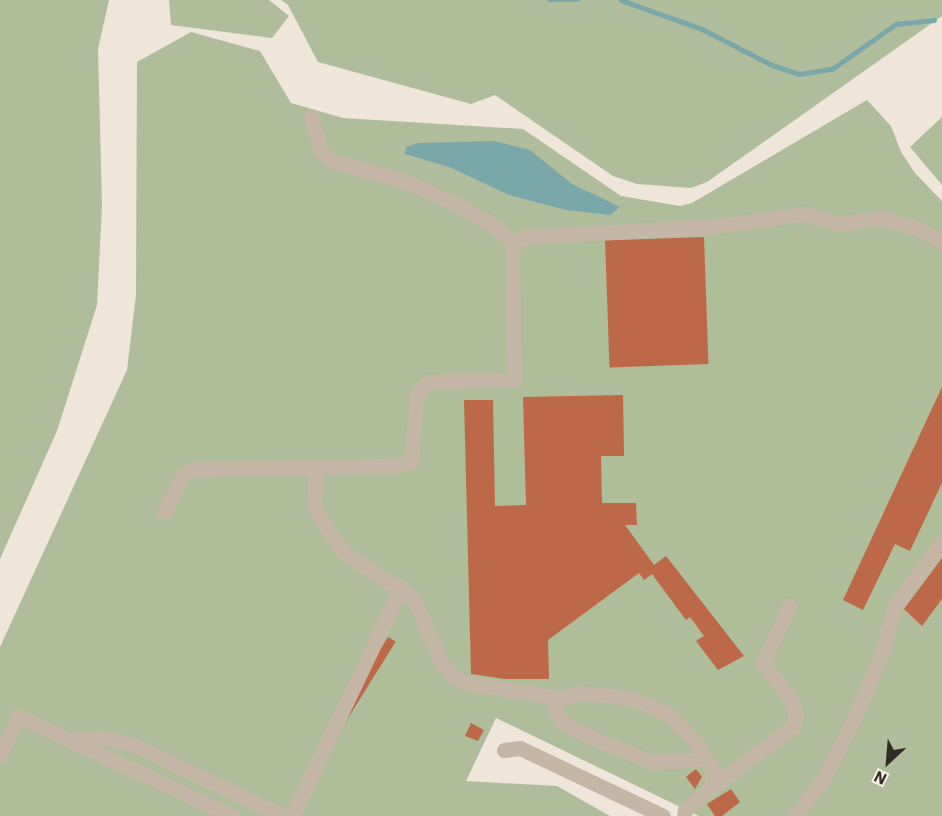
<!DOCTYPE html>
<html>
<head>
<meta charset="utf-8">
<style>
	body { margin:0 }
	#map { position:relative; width:942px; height:816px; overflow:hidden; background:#efe5d9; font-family:"IBM Plex Sans",sans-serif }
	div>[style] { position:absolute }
	.green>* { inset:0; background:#b0bd9a }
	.water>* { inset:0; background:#7aa7aa }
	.stream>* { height:4.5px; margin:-2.25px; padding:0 2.25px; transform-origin:2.25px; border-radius:2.25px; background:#7aa7aa }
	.building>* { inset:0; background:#bd6849; transform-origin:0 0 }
	.minor>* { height:15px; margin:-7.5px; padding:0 7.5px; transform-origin:7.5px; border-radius:7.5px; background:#c6b6a6 }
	span { translate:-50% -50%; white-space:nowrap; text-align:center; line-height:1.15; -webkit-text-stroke:5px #f7efe5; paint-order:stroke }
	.north { position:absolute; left:858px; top:732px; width:60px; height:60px; -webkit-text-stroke:4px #f7efe5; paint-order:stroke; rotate:206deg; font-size:16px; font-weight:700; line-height:24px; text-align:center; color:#332b26 }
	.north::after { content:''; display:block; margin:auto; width:21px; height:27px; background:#332b26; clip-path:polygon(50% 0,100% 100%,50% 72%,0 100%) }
</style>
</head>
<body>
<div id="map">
	<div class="green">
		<div style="clip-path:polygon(0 0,109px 0,98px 49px,102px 206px,97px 305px,57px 431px,0 559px)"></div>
		<div style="clip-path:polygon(169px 0,269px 0,289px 16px,272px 38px,171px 25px)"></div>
		<div style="clip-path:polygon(281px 0,942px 0,942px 16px,707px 182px,691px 188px,637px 184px,613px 176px,495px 95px,471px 104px,318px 62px,288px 5px)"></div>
		<div style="clip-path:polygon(191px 32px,260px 51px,291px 103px,343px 118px,523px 129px,621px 196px,680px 206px,692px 203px,867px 100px,891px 126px,901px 152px,915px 173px,942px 201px,942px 816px,699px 816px,496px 718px,466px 781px,557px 786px,610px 816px,0 816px,0 647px,127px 370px,136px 295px,137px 62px)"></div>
		<div style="clip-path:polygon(942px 117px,942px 185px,910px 147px)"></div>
	</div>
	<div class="water">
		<div style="clip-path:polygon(494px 141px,530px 150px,572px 184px,620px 207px,610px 215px,566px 210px,509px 195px,449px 167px,405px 154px,406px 147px,418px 143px)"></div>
	</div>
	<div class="stream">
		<div style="left:549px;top:0;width:29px"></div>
		<div style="left:621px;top:0;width:86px;rotate:19.7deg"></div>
		<div style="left:702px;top:29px;width:79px;rotate:27.2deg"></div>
		<div style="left:772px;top:65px;width:28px;rotate:18deg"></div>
		<div style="left:799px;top:74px;width:33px;rotate:-9deg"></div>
		<div style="left:832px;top:69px;width:78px;rotate:-35.1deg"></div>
		<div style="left:896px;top:24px;width:38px;rotate:-6deg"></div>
	</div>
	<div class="building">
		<div style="left:704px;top:237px;width:127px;height:99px;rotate:88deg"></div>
		<div style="clip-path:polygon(942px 387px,942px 483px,910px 551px,895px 544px,863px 610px,843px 600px)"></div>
		<div style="clip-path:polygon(623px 395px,624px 456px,601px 456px,602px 503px,636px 503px,637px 525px,625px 525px,654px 565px,666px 556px,744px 656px,718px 670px,696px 641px,704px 636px,690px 617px,686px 620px,652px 574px,644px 580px,639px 573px,548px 640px,549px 679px,505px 679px,471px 674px,464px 400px,493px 400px,495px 506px,526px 505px,523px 397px)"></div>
		<div style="clip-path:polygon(942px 558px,942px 599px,922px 626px,904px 609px)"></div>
		<div style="left:388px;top:637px;width:9px;height:98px;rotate:32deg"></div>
		<div style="clip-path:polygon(471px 723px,484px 730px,478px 741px,465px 736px)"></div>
		<div style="clip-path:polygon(696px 769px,702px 777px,695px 789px,686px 777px)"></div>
		<div style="clip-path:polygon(731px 789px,740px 802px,722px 816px,715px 816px,707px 804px)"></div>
	</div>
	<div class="minor">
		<div style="left:311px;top:116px;width:36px;rotate:74deg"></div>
		<div style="left:321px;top:151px;width:15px;rotate:42deg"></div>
		<div style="left:332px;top:161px;width:75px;rotate:15.5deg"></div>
		<div style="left:404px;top:181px;width:48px;rotate:23.4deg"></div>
		<div style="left:448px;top:200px;width:44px;rotate:28.3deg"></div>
		<div style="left:487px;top:221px;width:35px;rotate:39deg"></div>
		<div style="left:316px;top:467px;width:40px;rotate:92.9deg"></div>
		<div style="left:314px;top:507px;width:32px;rotate:58deg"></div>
		<div style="left:331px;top:534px;width:22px;rotate:56deg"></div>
		<div style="left:343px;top:552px;width:85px;rotate:33.5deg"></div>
		<div style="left:414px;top:599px;width:69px;rotate:66.8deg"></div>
		<div style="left:441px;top:662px;width:17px;rotate:50deg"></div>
		<div style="left:452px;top:675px;width:15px;rotate:32deg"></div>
		<div style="left:465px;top:683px;width:98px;rotate:8.8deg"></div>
		<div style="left:164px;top:512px;width:42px;rotate:-63.4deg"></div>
		<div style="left:183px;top:474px;width:14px;rotate:-21deg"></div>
		<div style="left:196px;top:469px;width:201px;rotate:-0.9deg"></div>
		<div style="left:397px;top:466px;width:15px;rotate:-20deg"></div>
		<div style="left:411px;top:461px;width:66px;rotate:-84.8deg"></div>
		<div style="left:417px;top:395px;width:17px;rotate:-50deg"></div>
		<div style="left:428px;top:382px;width:86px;rotate:-2deg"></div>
		<div style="left:514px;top:379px;width:124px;rotate:-90.9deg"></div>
		<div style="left:512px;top:255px;width:12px;rotate:-81deg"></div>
		<div style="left:514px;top:243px;width:12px;rotate:-31deg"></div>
		<div style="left:524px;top:237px;width:193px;rotate:-3.3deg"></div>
		<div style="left:717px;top:226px;width:88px;rotate:-7.9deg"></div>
		<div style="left:804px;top:214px;width:37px;rotate:16deg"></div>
		<div style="left:840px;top:224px;width:41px;rotate:-8.3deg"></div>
		<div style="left:881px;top:218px;width:37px;rotate:16deg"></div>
		<div style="left:917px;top:228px;width:29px;rotate:29deg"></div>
		<div style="left:74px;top:739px;width:30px;rotate:-2deg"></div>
		<div style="left:104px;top:738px;width:31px;rotate:13deg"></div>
		<div style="left:134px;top:745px;width:164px;rotate:25.6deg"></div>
		<div style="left:504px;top:750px;width:16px;rotate:-7deg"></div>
		<div style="left:520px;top:748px;width:158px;rotate:25.4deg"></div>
		<div style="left:0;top:755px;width:43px;rotate:-65.2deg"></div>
		<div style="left:18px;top:716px;width:236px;rotate:25deg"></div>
		<div style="left:711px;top:788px;width:104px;rotate:-36.8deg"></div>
		<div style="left:794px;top:726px;width:11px;rotate:-80deg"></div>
		<div style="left:796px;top:715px;width:15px;rotate:-106deg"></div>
		<div style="left:792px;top:701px;width:48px;rotate:-127.3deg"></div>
		<div style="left:763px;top:663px;width:63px;rotate:-65.5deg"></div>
		<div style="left:292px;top:816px;width:254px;rotate:-64.5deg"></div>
		<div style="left:684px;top:816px;width:6px;rotate:-81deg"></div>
		<div style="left:685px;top:810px;width:34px;rotate:-40deg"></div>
		<div style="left:711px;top:788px;width:18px;rotate:-84deg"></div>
		<div style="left:713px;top:770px;width:33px;rotate:-121deg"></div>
		<div style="left:696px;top:742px;width:38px;rotate:-135deg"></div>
		<div style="left:669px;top:715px;width:30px;rotate:-154deg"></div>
		<div style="left:642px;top:702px;width:30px;rotate:-168deg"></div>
		<div style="left:613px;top:696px;width:33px;rotate:-175deg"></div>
		<div style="left:580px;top:693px;width:19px;rotate:164deg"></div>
		<div style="left:562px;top:698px;width:12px;rotate:132deg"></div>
		<div style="left:554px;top:707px;width:14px;rotate:65deg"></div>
		<div style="left:560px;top:720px;width:22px;rotate:32deg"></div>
		<div style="left:579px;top:732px;width:78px;rotate:22.6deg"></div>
		<div style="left:651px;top:762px;width:55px;rotate:-3.1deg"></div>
		<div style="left:795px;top:816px;width:44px;rotate:-52.4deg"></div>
		<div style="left:822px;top:781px;width:56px;rotate:-62.5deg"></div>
		<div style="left:848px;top:731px;width:79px;rotate:-66deg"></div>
		<div style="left:880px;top:659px;width:56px;rotate:-74.5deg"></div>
		<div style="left:895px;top:605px;width:79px;rotate:-53.3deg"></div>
	</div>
	<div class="north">N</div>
</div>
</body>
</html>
